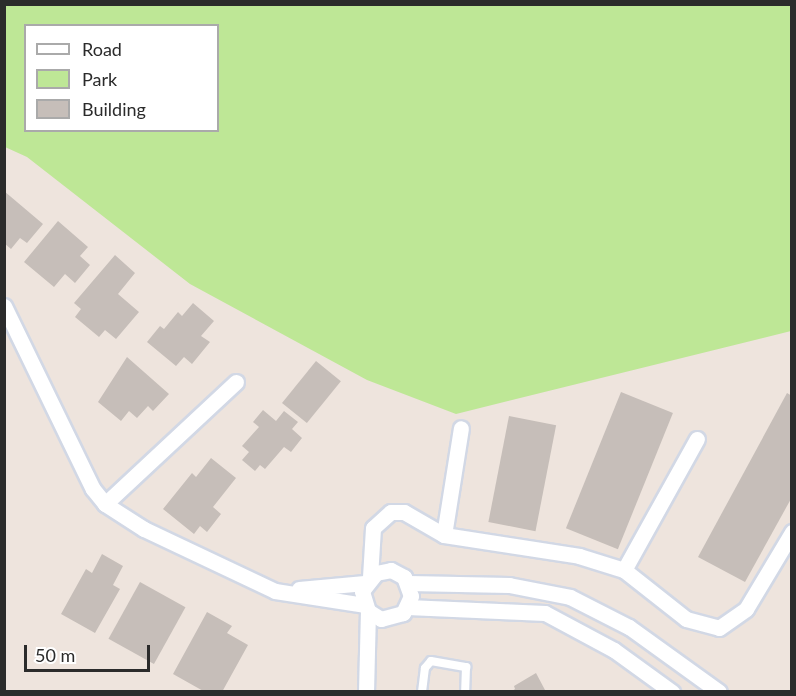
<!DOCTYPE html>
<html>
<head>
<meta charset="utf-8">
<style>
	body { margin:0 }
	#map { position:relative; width:796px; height:696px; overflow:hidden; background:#eee4dd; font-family:Lato,sans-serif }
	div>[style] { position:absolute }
	.green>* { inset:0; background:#bee796 }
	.building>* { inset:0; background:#c6beb9; transform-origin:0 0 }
	.roads { filter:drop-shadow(2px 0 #d2d8e5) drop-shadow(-2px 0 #d2d8e5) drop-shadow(0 2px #d2d8e5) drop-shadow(0 -2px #d2d8e5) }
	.service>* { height:8px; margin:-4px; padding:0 4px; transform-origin:4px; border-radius:4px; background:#fff }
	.minor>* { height:15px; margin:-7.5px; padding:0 7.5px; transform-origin:7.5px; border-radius:7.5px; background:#fff }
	span { translate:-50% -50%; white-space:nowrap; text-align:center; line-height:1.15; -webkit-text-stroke:5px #fff; paint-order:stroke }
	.frame { position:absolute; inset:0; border:6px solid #2b2b2b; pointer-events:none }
	.legend { position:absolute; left:24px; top:24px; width:195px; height:108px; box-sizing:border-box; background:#fff; border:2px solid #aaa; margin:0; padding:8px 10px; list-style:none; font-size:18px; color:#2b2b2b }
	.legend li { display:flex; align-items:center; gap:12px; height:30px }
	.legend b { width:30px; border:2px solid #aaa }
	.scale { position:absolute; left:24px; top:645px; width:126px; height:27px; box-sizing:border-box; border:3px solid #2b2b2b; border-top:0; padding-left:8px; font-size:18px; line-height:21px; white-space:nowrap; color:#2b2b2b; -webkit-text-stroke:4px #fff; paint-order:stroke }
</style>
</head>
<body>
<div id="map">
	<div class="green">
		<div style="clip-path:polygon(evenodd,5px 4px,791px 5px,791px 331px,456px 414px,367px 380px,190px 284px,27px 157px,5px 147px,5px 4px,26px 26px,218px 26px,218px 130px,26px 130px,26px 26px)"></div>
	</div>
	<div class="building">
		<div style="clip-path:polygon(4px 191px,43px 224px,27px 243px,20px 238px,11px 249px,4px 243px)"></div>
		<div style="clip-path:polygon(58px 221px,88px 247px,80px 256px,90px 265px,75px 283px,65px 274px,54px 287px,24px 262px)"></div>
		<div style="clip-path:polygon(115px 255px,135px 273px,118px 294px,139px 312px,116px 339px,105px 330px,99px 337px,75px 317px,81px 309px,74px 303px)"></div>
		<div style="clip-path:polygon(193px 303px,214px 321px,201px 336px,210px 342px,192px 364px,184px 357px,176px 366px,147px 342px,160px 326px,164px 329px,178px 312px,182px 316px)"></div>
		<div style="clip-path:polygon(127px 357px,169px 394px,153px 411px,148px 406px,137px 418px,129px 411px,121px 421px,98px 402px)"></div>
		<div style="left:316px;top:361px;width:32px;height:54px;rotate:39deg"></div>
		<div style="left:621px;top:392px;width:56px;height:147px;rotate:22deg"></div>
		<div style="clip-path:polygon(787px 393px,792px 396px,792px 497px,745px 582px,698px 557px)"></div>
		<div style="clip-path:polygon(263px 410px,276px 421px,284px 411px,298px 422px,292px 429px,302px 438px,291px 452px,284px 447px,265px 469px,260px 465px,255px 471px,242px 460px,249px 452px,242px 446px,259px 427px,253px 422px)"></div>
		<div style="left:509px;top:416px;width:48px;height:108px;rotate:11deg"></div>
		<div style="clip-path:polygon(211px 458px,236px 478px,213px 507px,221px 514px,207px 532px,200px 526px,194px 534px,163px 509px,192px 473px,196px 477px)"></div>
		<div style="clip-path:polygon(102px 554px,123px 566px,113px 585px,120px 589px,95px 633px,61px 614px,86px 569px,92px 573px)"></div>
		<div style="left:140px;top:582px;width:52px;height:65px;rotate:29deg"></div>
		<div style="clip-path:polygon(207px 612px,232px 626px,227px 633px,248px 645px,222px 692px,205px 692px,173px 674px)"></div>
		<div style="clip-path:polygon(536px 673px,545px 690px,511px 692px,515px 689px,514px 686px)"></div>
	</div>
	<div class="roads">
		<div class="service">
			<div style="left:422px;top:692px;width:24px;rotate:-83deg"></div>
			<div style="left:425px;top:668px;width:9px;rotate:-49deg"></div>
			<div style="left:431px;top:661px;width:36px;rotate:10deg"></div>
			<div style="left:466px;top:667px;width:25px;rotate:92deg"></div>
		</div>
		<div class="minor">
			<div style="left:4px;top:306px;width:203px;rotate:64.1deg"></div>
			<div style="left:93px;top:489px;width:19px;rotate:51deg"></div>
			<div style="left:105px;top:504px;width:46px;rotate:32.7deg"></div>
			<div style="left:144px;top:529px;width:145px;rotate:25.3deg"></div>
			<div style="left:275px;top:591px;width:90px;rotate:8.9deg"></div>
			<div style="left:105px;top:504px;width:179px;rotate:-43deg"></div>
			<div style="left:444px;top:535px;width:108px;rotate:-81deg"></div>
			<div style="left:624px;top:570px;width:150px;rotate:-60.9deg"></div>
			<div style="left:370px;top:577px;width:49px;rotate:-86.5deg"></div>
			<div style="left:373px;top:528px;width:24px;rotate:-42deg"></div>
			<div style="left:391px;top:512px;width:13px"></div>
			<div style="left:404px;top:512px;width:46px;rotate:29.9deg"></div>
			<div style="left:444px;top:535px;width:137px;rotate:8.8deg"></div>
			<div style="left:579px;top:556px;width:47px;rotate:17.3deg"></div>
			<div style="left:624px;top:570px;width:79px;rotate:38.3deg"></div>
			<div style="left:686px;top:619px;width:34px;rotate:15deg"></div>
			<div style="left:719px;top:628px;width:33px;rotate:-35deg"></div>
			<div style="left:746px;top:609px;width:90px;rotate:-59.1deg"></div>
			<div style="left:408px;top:583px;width:101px;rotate:1.1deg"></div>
			<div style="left:509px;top:585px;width:62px;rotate:11.1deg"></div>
			<div style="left:570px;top:597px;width:66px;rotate:27deg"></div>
			<div style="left:629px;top:627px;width:111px;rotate:35.8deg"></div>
			<div style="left:299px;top:589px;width:66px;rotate:-5.2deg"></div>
			<div style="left:407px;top:607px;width:138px;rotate:2.5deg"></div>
			<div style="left:545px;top:613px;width:78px;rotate:28.2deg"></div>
			<div style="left:614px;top:650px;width:72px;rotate:35.9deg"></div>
			<div style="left:366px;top:692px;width:81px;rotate:-88.6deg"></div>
			<div style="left:368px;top:611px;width:21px;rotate:-107deg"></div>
			<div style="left:362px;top:591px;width:23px;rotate:-52deg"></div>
			<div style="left:376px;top:573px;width:15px;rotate:-11deg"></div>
			<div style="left:391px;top:570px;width:15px;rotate:28deg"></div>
			<div style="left:404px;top:577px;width:20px;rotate:70deg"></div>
			<div style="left:411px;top:596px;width:19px;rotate:115deg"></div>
			<div style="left:403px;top:613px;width:23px;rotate:165deg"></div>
			<div style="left:381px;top:619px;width:15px;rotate:-148deg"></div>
		</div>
	</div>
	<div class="frame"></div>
	<ul class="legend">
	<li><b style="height:8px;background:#fff"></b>Road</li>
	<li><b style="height:16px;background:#bee796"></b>Park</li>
	<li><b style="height:16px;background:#c6beb9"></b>Building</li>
	</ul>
	<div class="scale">50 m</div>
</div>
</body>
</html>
